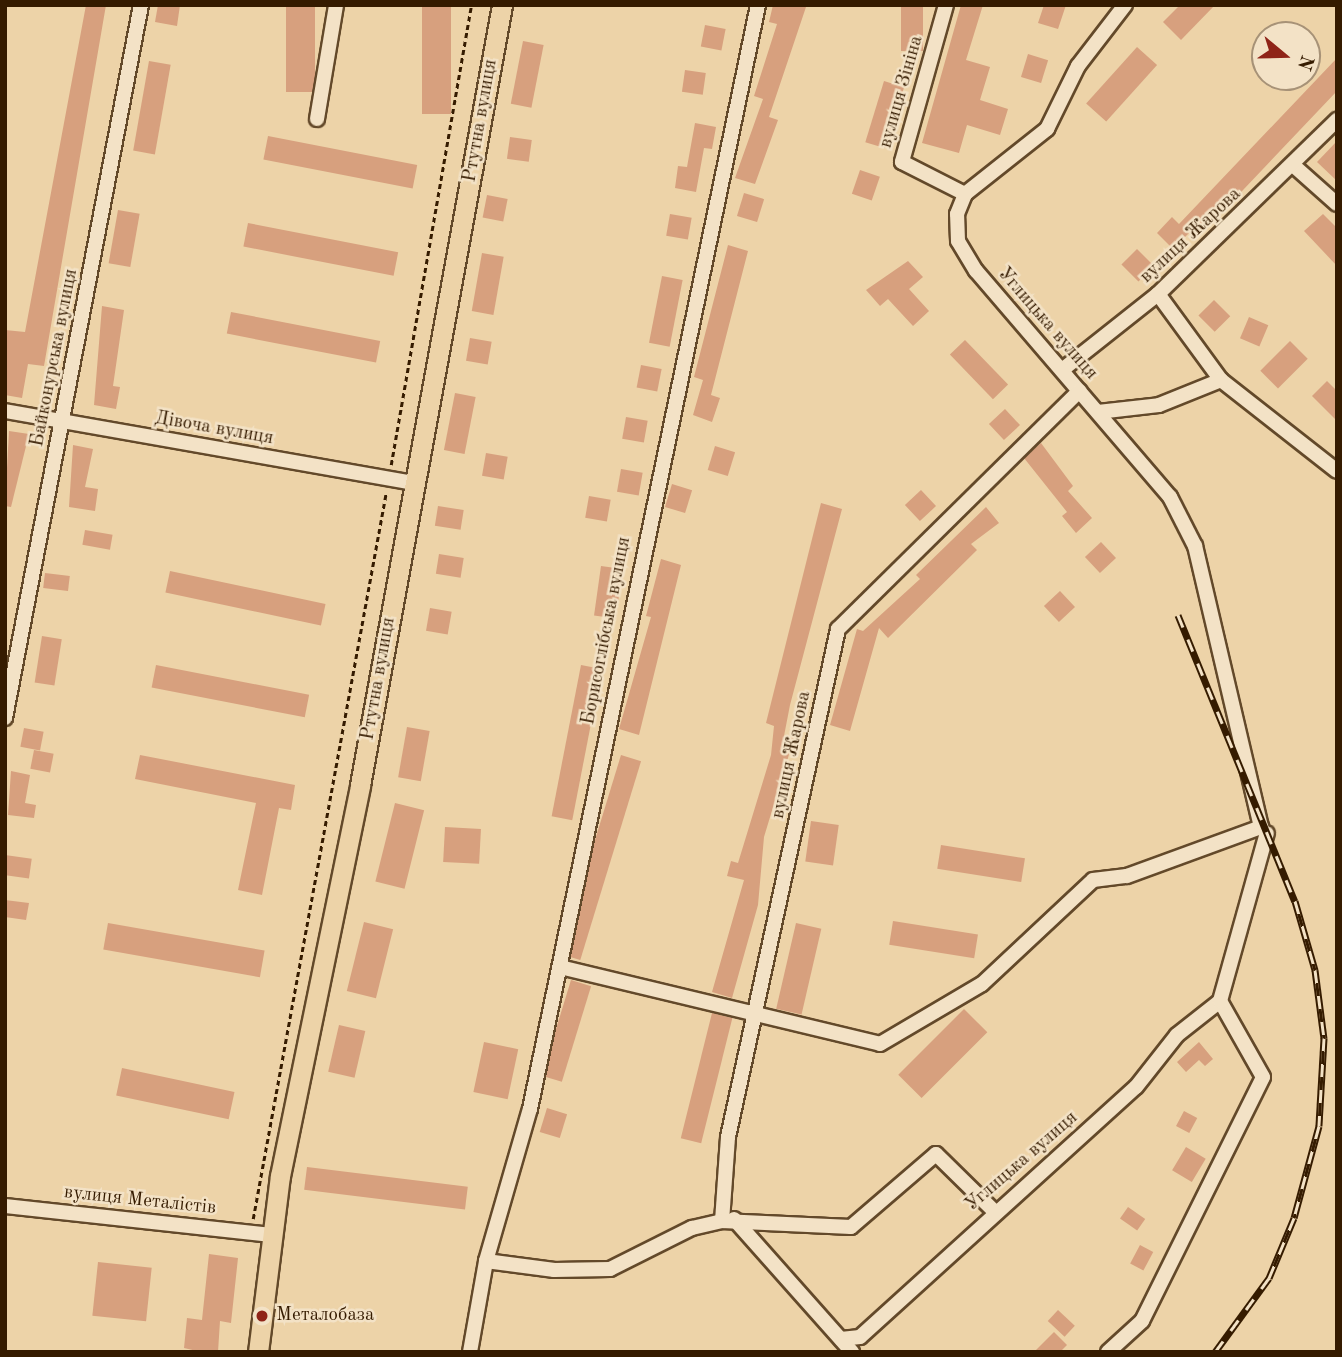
<!DOCTYPE html>
<html>
<head>
<meta charset="utf-8">
<style>
	body { margin:0 }
	#map { position:relative; width:1342px; height:1357px; overflow:hidden; background:#edd3a8; font-family:"Old Standard TT",serif }
	div>[style] { position:absolute }
	.building>* { inset:0; background:#d7a07e; transform-origin:0 0 }
	.path>* { height:2.5px; margin-top:-1.25px; transform-origin:0; background:repeating-linear-gradient(90deg,#351b00 0 5px,transparent 0 8.5px) }
	.roads { filter:drop-shadow(2px 0 #63492a) drop-shadow(-2px 0 #63492a) drop-shadow(0 2px #63492a) drop-shadow(0 -2px #63492a) }
	.minor>* { height:14px; margin:-7px; padding:0 7px; transform-origin:7px; border-radius:7px; background:#f3e2c6 }
	.major>* { height:19px; margin:-9.5px; padding:0 9.5px; transform-origin:9.5px; border-radius:9.5px; background:#edd3a8 }
	.rail>* { height:7px; margin-top:-3.5px; transform-origin:0; background:repeating-linear-gradient(90deg,#f3e2c6 0 13px,#351b00 0 26px); box-sizing:border-box; border-block:2px solid #351b00 }
	.dots>* { width:19px; height:19px; translate:-50% -50%; box-sizing:border-box; border:4px solid #f3e2c6; border-radius:50% }
	span { translate:-50% -50%; white-space:nowrap; text-align:center; line-height:1.15; -webkit-text-stroke:5px #f3e2c6; paint-order:stroke }
	.street-label { font-size:19px; color:#351b00 }
	.poi-label { font-size:19px; color:#351b00 }
	.left { translate:0 -50%; text-align:left }
	.frame { position:absolute; inset:0; border:7px solid #351b00; pointer-events:none }
	.north { position:absolute; left:1251px; top:21px; width:70px; height:70px; box-sizing:border-box; background:#f3e2c6; border:2px solid #a79277; border-radius:50%; rotate:109deg; font-size:19px; font-weight:700; line-height:28px; text-align:center; color:#351b00 }
	.north::after { content:''; display:block; margin:auto; width:24px; height:32px; background:#8f2418; clip-path:polygon(50% 0,100% 100%,50% 72%,0 100%) }
</style>
</head>
<body>
<div id="map">
	<div class="building">
		<div style="clip-path:polygon(86px 5px,106px 5px,44px 366px,28px 364px,22px 398px,5px 395px,5px 330px,25px 332px)"></div>
		<div style="clip-path:polygon(158px 5px,180px 5px,177px 26px,155px 22px)"></div>
		<div style="left:286px;top:5px;width:29px;height:87px"></div>
		<div style="left:422px;top:5px;width:29px;height:109px"></div>
		<div style="clip-path:polygon(773px 5px,806px 7px,769px 117px,778px 120px,755px 184px,735px 178px,763px 99px,754px 96px,777px 24px,769px 22px)"></div>
		<div style="left:901px;top:5px;width:22px;height:46px"></div>
		<div style="clip-path:polygon(961px 5px,983px 5px,966px 60px,990px 67px,980px 100px,1008px 109px,1000px 135px,967px 125px,959px 153px,922px 143px)"></div>
		<div style="clip-path:polygon(1044px 5px,1066px 5px,1058px 29px,1038px 23px)"></div>
		<div style="clip-path:polygon(1180px 5px,1215px 5px,1181px 40px,1163px 22px)"></div>
		<div style="left:705px;top:25px;width:21px;height:22px;rotate:11deg"></div>
		<div style="left:523px;top:41px;width:21px;height:64px;rotate:11deg"></div>
		<div style="left:1137px;top:47px;width:27px;height:76px;rotate:42deg"></div>
		<div style="left:1028px;top:54px;width:21px;height:24px;rotate:17deg"></div>
		<div style="clip-path:polygon(1337px 58px,1337px 91px,1206px 229px,1199px 223px,1173px 249px,1157px 233px,1172px 217px,1179px 224px)"></div>
		<div style="left:149px;top:61px;width:22px;height:91px;rotate:10deg"></div>
		<div style="left:685px;top:70px;width:21px;height:22px;rotate:8deg"></div>
		<div style="left:884px;top:81px;width:21px;height:64px;rotate:17deg"></div>
		<div style="clip-path:polygon(695px 123px,716px 127px,712px 149px,704px 148px,696px 192px,675px 188px,678px 166px,687px 167px)"></div>
		<div style="left:268px;top:136px;width:152px;height:24px;rotate:11deg"></div>
		<div style="left:510px;top:137px;width:22px;height:22px;rotate:8deg"></div>
		<div style="clip-path:polygon(1337px 141px,1337px 181px,1317px 162px)"></div>
		<div style="left:860px;top:170px;width:21px;height:25px;rotate:19deg"></div>
		<div style="left:744px;top:193px;width:21px;height:24px;rotate:17deg"></div>
		<div style="left:487px;top:195px;width:21px;height:23px;rotate:11deg"></div>
		<div style="left:118px;top:210px;width:22px;height:54px;rotate:10deg"></div>
		<div style="left:670px;top:214px;width:22px;height:22px;rotate:10deg"></div>
		<div style="clip-path:polygon(1323px 214px,1337px 228px,1337px 266px,1304px 231px)"></div>
		<div style="left:248px;top:223px;width:153px;height:24px;rotate:11deg"></div>
		<div style="clip-path:polygon(728px 245px,748px 251px,711px 395px,720px 398px,712px 422px,693px 415px,703px 380px,694px 377px)"></div>
		<div style="left:1137px;top:249px;width:24px;height:22px;rotate:45deg"></div>
		<div style="left:482px;top:253px;width:22px;height:59px;rotate:10deg"></div>
		<div style="clip-path:polygon(908px 261px,923px 277px,909px 289px,929px 311px,913px 326px,888px 299px,880px 306px,866px 290px)"></div>
		<div style="left:662px;top:276px;width:21px;height:68px;rotate:11deg"></div>
		<div style="left:1214px;top:300px;width:23px;height:22px;rotate:45deg"></div>
		<div style="clip-path:polygon(102px 306px,124px 310px,113px 386px,120px 387px,116px 409px,94px 405px)"></div>
		<div style="left:231px;top:312px;width:152px;height:22px;rotate:11deg"></div>
		<div style="left:1249px;top:317px;width:21px;height:23px;rotate:23deg"></div>
		<div style="left:470px;top:338px;width:22px;height:23px;rotate:10deg"></div>
		<div style="left:965px;top:340px;width:62px;height:21px;rotate:46deg"></div>
		<div style="left:1290px;top:341px;width:25px;height:42px;rotate:45deg"></div>
		<div style="left:641px;top:365px;width:21px;height:23px;rotate:11deg"></div>
		<div style="clip-path:polygon(1327px 381px,1337px 391px,1337px 421px,1312px 396px)"></div>
		<div style="left:455px;top:393px;width:21px;height:58px;rotate:11deg"></div>
		<div style="left:1005px;top:409px;width:22px;height:22px;rotate:47deg"></div>
		<div style="left:626px;top:417px;width:22px;height:22px;rotate:10deg"></div>
		<div style="clip-path:polygon(9px 431px,29px 434px,11px 507px,5px 506px)"></div>
		<div style="clip-path:polygon(1041px 443px,1073px 486px,1068px 491px,1092px 518px,1076px 533px,1062px 516px,1067px 512px,1024px 458px)"></div>
		<div style="clip-path:polygon(73px 445px,93px 449px,85px 487px,98px 489px,95px 511px,69px 507px)"></div>
		<div style="left:715px;top:446px;width:21px;height:25px;rotate:17deg"></div>
		<div style="left:486px;top:453px;width:22px;height:23px;rotate:10deg"></div>
		<div style="left:621px;top:469px;width:22px;height:23px;rotate:10deg"></div>
		<div style="left:672px;top:484px;width:21px;height:24px;rotate:17deg"></div>
		<div style="left:921px;top:490px;width:22px;height:22px;rotate:47deg"></div>
		<div style="left:589px;top:496px;width:22px;height:22px;rotate:10deg"></div>
		<div style="clip-path:polygon(821px 503px,842px 509px,790px 705px,784px 736px,794px 738px,764px 837px,758px 905px,732px 998px,712px 992px,744px 880px,727px 876px,731px 861px,738px 863px,771px 755px,774px 726px,766px 723px)"></div>
		<div style="left:438px;top:506px;width:26px;height:20px;rotate:9deg"></div>
		<div style="clip-path:polygon(986px 507px,999px 523px,971px 544px,977px 550px,888px 638px,879px 628px,850px 731px,830px 725px,857px 629px,863px 631px,920px 579px,916px 575px)"></div>
		<div style="left:85px;top:530px;width:28px;height:15px;rotate:10deg"></div>
		<div style="left:1101px;top:542px;width:22px;height:22px;rotate:47deg"></div>
		<div style="left:439px;top:554px;width:25px;height:20px;rotate:9deg"></div>
		<div style="clip-path:polygon(661px 559px,681px 565px,639px 735px,619px 729px,651px 617px,646px 616px)"></div>
		<div style="left:601px;top:566px;width:22px;height:50px;rotate:8deg"></div>
		<div style="left:170px;top:571px;width:159px;height:22px;rotate:12deg"></div>
		<div style="left:45px;top:573px;width:25px;height:15px;rotate:7deg"></div>
		<div style="left:1060px;top:591px;width:22px;height:22px;rotate:47deg"></div>
		<div style="left:430px;top:608px;width:22px;height:23px;rotate:10deg"></div>
		<div style="left:42px;top:636px;width:20px;height:47px;rotate:9deg"></div>
		<div style="left:156px;top:665px;width:156px;height:23px;rotate:11deg"></div>
		<div style="left:581px;top:665px;width:21px;height:154px;rotate:11deg"></div>
		<div style="left:407px;top:727px;width:23px;height:51px;rotate:10deg"></div>
		<div style="left:24px;top:728px;width:20px;height:19px;rotate:11deg"></div>
		<div style="left:34px;top:750px;width:20px;height:19px;rotate:11deg"></div>
		<div style="clip-path:polygon(140px 755px,295px 785px,291px 810px,279px 808px,262px 895px,238px 890px,256px 803px,135px 779px)"></div>
		<div style="left:621px;top:755px;width:21px;height:208px;rotate:17deg"></div>
		<div style="clip-path:polygon(11px 771px,30px 775px,25px 803px,36px 805px,34px 818px,8px 815px)"></div>
		<div style="left:395px;top:803px;width:30px;height:81px;rotate:14deg"></div>
		<div style="left:811px;top:821px;width:28px;height:41px;rotate:8deg"></div>
		<div style="left:445px;top:827px;width:36px;height:35px;rotate:3deg"></div>
		<div style="left:941px;top:845px;width:85px;height:24px;rotate:9deg"></div>
		<div style="left:5px;top:855px;width:27px;height:20px;rotate:8deg"></div>
		<div style="clip-path:polygon(5px 900px,29px 903px,26px 920px,5px 917px)"></div>
		<div style="left:893px;top:921px;width:86px;height:24px;rotate:9deg"></div>
		<div style="left:364px;top:922px;width:30px;height:71px;rotate:14deg"></div>
		<div style="left:108px;top:923px;width:159px;height:27px;rotate:10deg"></div>
		<div style="left:796px;top:923px;width:26px;height:88px;rotate:13deg"></div>
		<div style="left:571px;top:980px;width:21px;height:100px;rotate:17deg"></div>
		<div style="left:964px;top:1009px;width:33px;height:93px;rotate:45deg"></div>
		<div style="left:712px;top:1013px;width:21px;height:129px;rotate:14deg"></div>
		<div style="left:339px;top:1025px;width:27px;height:48px;rotate:13deg"></div>
		<div style="left:484px;top:1042px;width:35px;height:51px;rotate:12deg"></div>
		<div style="clip-path:polygon(1199px 1042px,1213px 1059px,1205px 1066px,1199px 1060px,1186px 1072px,1177px 1062px)"></div>
		<div style="left:122px;top:1068px;width:115px;height:28px;rotate:12deg"></div>
		<div style="left:547px;top:1108px;width:21px;height:25px;rotate:17deg"></div>
		<div style="left:1184px;top:1111px;width:15px;height:17px;rotate:28deg"></div>
		<div style="left:1186px;top:1147px;width:23px;height:27px;rotate:31deg"></div>
		<div style="left:307px;top:1167px;width:162px;height:23px;rotate:7deg"></div>
		<div style="left:1128px;top:1207px;width:21px;height:14px;rotate:35deg"></div>
		<div style="left:1140px;top:1245px;width:15px;height:21px;rotate:28deg"></div>
		<div style="clip-path:polygon(209px 1254px,238px 1258px,231px 1323px,220px 1321px,218px 1352px,201px 1352px,184px 1348px,187px 1318px,202px 1320px)"></div>
		<div style="left:98px;top:1262px;width:54px;height:54px;rotate:6deg"></div>
		<div style="left:1058px;top:1310px;width:23px;height:15px;rotate:43deg"></div>
		<div style="clip-path:polygon(1054px 1332px,1067px 1345px,1060px 1352px,1034px 1352px)"></div>
	</div>
	<div class="path">
		<div style="left:391px;top:465px;width:467px;rotate:-80.1deg"></div>
		<div style="left:253px;top:1219px;width:738px;rotate:-79.62deg"></div>
	</div>
	<div class="roads">
		<div class="minor">
			<div style="left:946px;top:5px;width:163px;rotate:105.7deg"></div>
			<div style="left:902px;top:162px;width:71px;rotate:26.9deg"></div>
			<div style="left:317px;top:119px;width:116px;rotate:-80.5deg"></div>
			<div style="left:1294px;top:166px;width:57px;rotate:41.5deg"></div>
			<div style="left:1158px;top:294px;width:107px;rotate:53.8deg"></div>
			<div style="left:1221px;top:380px;width:147px;rotate:38.1deg"></div>
			<div style="left:1062px;top:370px;width:122px;rotate:-38.4deg"></div>
			<div style="left:1158px;top:294px;width:250px;rotate:-44.2deg"></div>
			<div style="left:5px;top:411px;width:416px;rotate:10deg"></div>
			<div style="left:1098px;top:412px;width:61px;rotate:-6.5deg"></div>
			<div style="left:1159px;top:405px;width:67px;rotate:-22deg"></div>
			<div style="left:5px;top:718px;width:726px;rotate:-79.2deg"></div>
			<div style="left:560px;top:967px;width:329px;rotate:13.5deg"></div>
			<div style="left:880px;top:1044px;width:118px;rotate:-30.5deg"></div>
			<div style="left:982px;top:984px;width:152px;rotate:-43.1deg"></div>
			<div style="left:1093px;top:880px;width:34px;rotate:-7deg"></div>
			<div style="left:1127px;top:876px;width:143px;rotate:-20.1deg"></div>
			<div style="left:1261px;top:827px;width:289px;rotate:-103.2deg"></div>
			<div style="left:1195px;top:546px;width:55px;rotate:-117deg"></div>
			<div style="left:1170px;top:497px;width:298px;rotate:-130.6deg"></div>
			<div style="left:976px;top:271px;width:35px;rotate:-121deg"></div>
			<div style="left:958px;top:241px;width:27px;rotate:-92deg"></div>
			<div style="left:957px;top:214px;width:22px;rotate:-68deg"></div>
			<div style="left:965px;top:194px;width:105px;rotate:-38.4deg"></div>
			<div style="left:1047px;top:129px;width:70px;rotate:-63.8deg"></div>
			<div style="left:1078px;top:66px;width:77px;rotate:-52.4deg"></div>
			<div style="left:5px;top:1206px;width:268px;rotate:6.2deg"></div>
			<div style="left:734px;top:1219px;width:178px;rotate:48.4deg"></div>
			<div style="left:722px;top:1221px;width:84px;rotate:-85.9deg"></div>
			<div style="left:728px;top:1137px;width:520px;rotate:-77.78deg"></div>
			<div style="left:838px;top:629px;width:339px;rotate:-44.6deg"></div>
			<div style="left:486px;top:1261px;width:69px;rotate:7.5deg"></div>
			<div style="left:554px;top:1270px;width:56px;rotate:-1deg"></div>
			<div style="left:610px;top:1269px;width:92px;rotate:-26.6deg"></div>
			<div style="left:692px;top:1228px;width:31px;rotate:-13deg"></div>
			<div style="left:722px;top:1221px;width:129px;rotate:2.7deg"></div>
			<div style="left:851px;top:1227px;width:112px;rotate:-40.7deg"></div>
			<div style="left:936px;top:1154px;width:81px;rotate:44.5deg"></div>
			<div style="left:841px;top:1339px;width:19px;rotate:-6deg"></div>
			<div style="left:860px;top:1337px;width:372px;rotate:-42.2deg"></div>
			<div style="left:1136px;top:1087px;width:66px;rotate:-51.7deg"></div>
			<div style="left:1177px;top:1035px;width:55px;rotate:-38.3deg"></div>
			<div style="left:470px;top:1352px;width:92px;rotate:-80deg"></div>
			<div style="left:486px;top:1261px;width:158px;rotate:-73.9deg"></div>
			<div style="left:530px;top:1109px;width:1127px;rotate:-78.33deg"></div>
			<div style="left:1108px;top:1352px;width:46px;rotate:-42.4deg"></div>
			<div style="left:1142px;top:1321px;width:272px;rotate:-63.6deg"></div>
			<div style="left:1263px;top:1077px;width:87px;rotate:-119.5deg"></div>
			<div style="left:1220px;top:1001px;width:174px;rotate:-74.4deg"></div>
		</div>
		<div class="major">
			<div style="left:258px;top:1352px;width:177px;rotate:-82.9deg"></div>
			<div style="left:280px;top:1176px;width:399px;rotate:-78.4deg"></div>
			<div style="left:360px;top:785px;width:793px;rotate:-79.68deg"></div>
		</div>
	</div>
	<div class="rail">
		<div style="left:1178px;top:615px;width:309px;rotate:67.8deg"></div>
		<div style="left:1295px;top:901px;width:72px;rotate:73.8deg"></div>
		<div style="left:1315px;top:970px;width:69px;rotate:82.5deg"></div>
		<div style="left:1324px;top:1038px;width:88px;rotate:93.3deg"></div>
		<div style="left:1319px;top:1126px;width:95px;rotate:105.2deg"></div>
		<div style="left:1294px;top:1218px;width:65px;rotate:112.6deg"></div>
		<div style="left:1269px;top:1278px;width:92px;rotate:126.1deg"></div>
	</div>
	<div class="dots">
		<div style="left:262px;top:1316px;background:#8f2418"></div>
	</div>
	<div class="street-label">
		<span style="left:902px;top:92px;rotate:-74deg">вулиця Зініна</span>
		<span style="left:481px;top:121px;rotate:-80deg">Ртутна вулиця</span>
		<span style="left:1191px;top:236px;rotate:-43deg">вулиця Жарова</span>
		<span style="left:1047px;top:324px;rotate:49deg">Углицька вулиця</span>
		<span style="left:55px;top:358px;rotate:-79deg">Байконурська вулиця</span>
		<span style="left:214px;top:429px;rotate:10deg">Дівоча вулиця</span>
		<span style="left:607px;top:631px;rotate:-79deg">Борисоглібська вулиця</span>
		<span style="left:379px;top:679px;rotate:-80deg">Ртутна вулиця</span>
		<span style="left:792px;top:755px;rotate:-78deg">вулиця Жарова</span>
		<span style="left:1022px;top:1162px;rotate:-41deg">Углицька вулиця</span>
		<span style="left:140px;top:1201px;rotate:6deg">вулиця Металістів</span>
	</div>
	<div class="poi-label">
		<span class="left" style="left:276px;top:1316px">Металобаза</span>
	</div>
	<div class="frame"></div>
	<div class="north">N</div>
</div>
</body>
</html>
